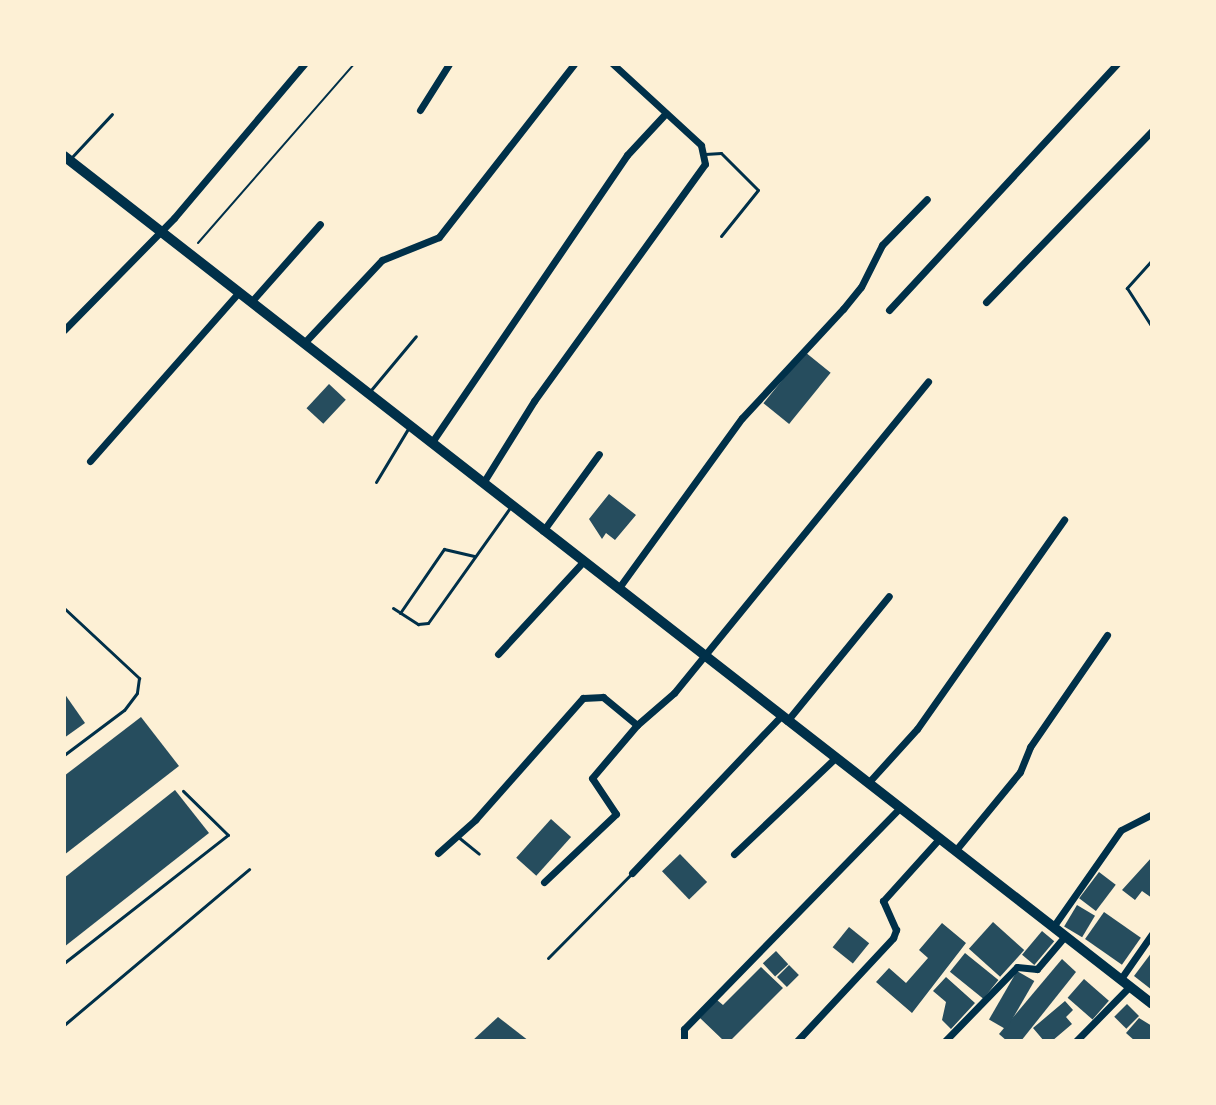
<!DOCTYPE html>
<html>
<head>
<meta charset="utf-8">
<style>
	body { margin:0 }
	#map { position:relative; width:1216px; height:1105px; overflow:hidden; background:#fdf0d5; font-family:Merriweather,serif }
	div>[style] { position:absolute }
	.building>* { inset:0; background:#264d5e; transform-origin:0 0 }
	.path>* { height:2px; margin:-1px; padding:0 1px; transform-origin:1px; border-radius:1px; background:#003049 }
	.service>* { height:3px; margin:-1.5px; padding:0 1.5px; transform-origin:1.5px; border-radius:1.5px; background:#003049 }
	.minor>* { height:7px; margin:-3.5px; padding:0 3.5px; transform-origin:3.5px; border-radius:3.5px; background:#003049 }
	.secondary>* { height:10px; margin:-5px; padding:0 5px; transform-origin:5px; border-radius:5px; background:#003049 }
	span { translate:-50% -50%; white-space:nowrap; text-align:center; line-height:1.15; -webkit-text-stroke:8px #fdf0d5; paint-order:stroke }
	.frame { position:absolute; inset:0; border:66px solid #fdf0d5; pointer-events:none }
</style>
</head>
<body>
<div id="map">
	<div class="building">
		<div style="left:805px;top:352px;width:33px;height:66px;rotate:39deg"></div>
		<div style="left:329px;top:384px;width:23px;height:33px;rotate:43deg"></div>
		<div style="clip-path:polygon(609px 494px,636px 515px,615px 540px,606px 533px,602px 539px,589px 519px)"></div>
		<div style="clip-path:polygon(64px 693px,85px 723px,64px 738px)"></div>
		<div style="clip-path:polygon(141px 717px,179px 766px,64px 855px,64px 776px)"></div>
		<div style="clip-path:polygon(175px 790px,209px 833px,64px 947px,64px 878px)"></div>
		<div style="left:551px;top:819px;width:27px;height:52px;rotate:42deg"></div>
		<div style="left:680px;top:854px;width:39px;height:25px;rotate:46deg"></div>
		<div style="clip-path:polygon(1152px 857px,1152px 898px,1142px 891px,1135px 900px,1122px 890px)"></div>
		<div style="left:1099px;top:872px;width:21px;height:33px;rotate:37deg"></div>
		<div style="left:1077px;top:905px;width:21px;height:25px;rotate:31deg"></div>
		<div style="left:1104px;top:912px;width:45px;height:33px;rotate:35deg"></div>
		<div style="left:993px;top:922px;width:42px;height:36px;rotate:42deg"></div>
		<div style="clip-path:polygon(942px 923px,966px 943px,912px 1013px,876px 982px,889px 968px,906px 983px,928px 958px,919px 950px)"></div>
		<div style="left:849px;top:927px;width:26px;height:26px;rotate:39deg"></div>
		<div style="left:1042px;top:931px;width:16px;height:31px;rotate:40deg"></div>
		<div style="left:776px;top:951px;width:18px;height:18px;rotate:47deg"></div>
		<div style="clip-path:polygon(1152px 952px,1152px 990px,1134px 976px)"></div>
		<div style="left:965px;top:953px;width:43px;height:24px;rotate:39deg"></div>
		<div style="clip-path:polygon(1062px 959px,1076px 972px,1021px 1041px,1007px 1041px,999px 1034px)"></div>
		<div style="left:789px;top:965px;width:14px;height:17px;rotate:45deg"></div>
		<div style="clip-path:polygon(761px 967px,783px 988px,730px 1041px,724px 1041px,700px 1018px,717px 1000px,723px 1005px)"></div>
		<div style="left:1017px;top:971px;width:20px;height:56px;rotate:30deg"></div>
		<div style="clip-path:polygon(946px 977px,975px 1003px,951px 1029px,942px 1020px,946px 1002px,933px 991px)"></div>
		<div style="left:1084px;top:979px;width:33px;height:25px;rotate:41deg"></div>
		<div style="clip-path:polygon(1065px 1001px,1073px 1010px,1066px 1017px,1072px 1024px,1052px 1041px,1044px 1041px,1033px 1028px)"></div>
		<div style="left:1127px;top:1004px;width:17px;height:18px;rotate:45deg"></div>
		<div style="clip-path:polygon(498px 1017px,529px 1041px,472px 1041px)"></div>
		<div style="clip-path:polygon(1139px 1018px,1152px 1026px,1152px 1041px,1135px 1041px,1126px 1033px)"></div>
	</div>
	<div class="path">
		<div style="left:198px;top:243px;width:237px;rotate:-48.9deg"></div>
	</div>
	<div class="service">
		<div style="left:705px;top:154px;width:16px;rotate:-4deg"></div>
		<div style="left:721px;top:153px;width:52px;rotate:45deg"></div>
		<div style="left:758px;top:190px;width:59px;rotate:128.8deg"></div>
		<div style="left:71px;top:158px;width:60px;rotate:-47deg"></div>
		<div style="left:1152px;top:260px;width:38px;rotate:132deg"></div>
		<div style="left:1127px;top:288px;width:46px;rotate:57.3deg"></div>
		<div style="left:371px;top:390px;width:70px;rotate:-50.2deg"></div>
		<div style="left:376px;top:482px;width:64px;rotate:-59deg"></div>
		<div style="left:64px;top:608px;width:103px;rotate:43deg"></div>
		<div style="left:139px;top:678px;width:15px;rotate:98deg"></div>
		<div style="left:137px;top:693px;width:21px;rotate:127deg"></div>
		<div style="left:124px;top:710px;width:75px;rotate:143.1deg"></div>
		<div style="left:393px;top:608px;width:30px;rotate:33deg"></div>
		<div style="left:418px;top:624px;width:10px;rotate:-6deg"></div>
		<div style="left:428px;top:623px;width:143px;rotate:-54.6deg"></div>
		<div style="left:400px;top:613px;width:78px;rotate:-55.5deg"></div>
		<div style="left:444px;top:549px;width:32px;rotate:13deg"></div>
		<div style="left:457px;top:836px;width:28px;rotate:39deg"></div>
		<div style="left:548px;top:958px;width:120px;rotate:-45.3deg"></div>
		<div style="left:64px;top:963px;width:208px;rotate:-38deg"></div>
		<div style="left:228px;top:835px;width:63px;rotate:-135.6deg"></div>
		<div style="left:64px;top:1025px;width:242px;rotate:-40.1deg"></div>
	</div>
	<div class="minor">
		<div style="left:420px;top:110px;width:54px;rotate:-57.8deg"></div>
		<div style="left:251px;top:302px;width:104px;rotate:-48.5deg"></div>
		<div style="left:986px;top:302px;width:238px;rotate:-45.9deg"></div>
		<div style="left:889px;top:310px;width:335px;rotate:-47.2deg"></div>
		<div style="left:64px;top:330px;width:157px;rotate:-45.5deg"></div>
		<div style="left:174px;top:218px;width:202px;rotate:-49.8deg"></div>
		<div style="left:304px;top:343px;width:114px;rotate:-46.8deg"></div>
		<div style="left:382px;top:260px;width:61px;rotate:-22deg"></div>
		<div style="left:439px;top:237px;width:219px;rotate:-52deg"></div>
		<div style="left:432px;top:442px;width:347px;rotate:-55.8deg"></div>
		<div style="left:627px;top:155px;width:57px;rotate:-47.1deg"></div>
		<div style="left:90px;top:461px;width:225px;rotate:-48.6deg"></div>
		<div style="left:483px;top:483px;width:97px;rotate:-58.1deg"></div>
		<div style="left:534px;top:401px;width:292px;rotate:-54.2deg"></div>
		<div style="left:705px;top:164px;width:19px;rotate:-102deg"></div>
		<div style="left:701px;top:145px;width:120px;rotate:-137.4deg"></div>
		<div style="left:543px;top:531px;width:95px;rotate:-54deg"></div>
		<div style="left:618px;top:589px;width:211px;rotate:-54.1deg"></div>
		<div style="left:742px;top:418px;width:149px;rotate:-47.2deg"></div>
		<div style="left:843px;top:309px;width:28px;rotate:-51deg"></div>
		<div style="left:861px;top:287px;width:47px;rotate:-63.4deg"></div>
		<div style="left:882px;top:245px;width:64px;rotate:-45.6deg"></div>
		<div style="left:498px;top:654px;width:125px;rotate:-47.3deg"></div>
		<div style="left:787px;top:721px;width:161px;rotate:-50.8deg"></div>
		<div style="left:868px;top:783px;width:73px;rotate:-47.8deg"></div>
		<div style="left:917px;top:729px;width:256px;rotate:-54.9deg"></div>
		<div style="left:955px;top:851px;width:102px;rotate:-50.6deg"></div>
		<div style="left:1020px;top:772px;width:27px;rotate:-68deg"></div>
		<div style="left:1030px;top:747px;width:136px;rotate:-55.5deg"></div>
		<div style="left:438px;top:853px;width:50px;rotate:-41.7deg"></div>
		<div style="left:475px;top:820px;width:163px;rotate:-48.5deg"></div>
		<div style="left:583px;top:698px;width:20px;rotate:-3deg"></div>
		<div style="left:603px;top:697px;width:44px;rotate:39.5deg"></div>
		<div style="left:734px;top:854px;width:139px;rotate:-43.5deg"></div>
		<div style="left:632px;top:873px;width:216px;rotate:-46.5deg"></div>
		<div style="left:544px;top:882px;width:99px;rotate:-43.4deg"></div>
		<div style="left:616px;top:814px;width:43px;rotate:-123.7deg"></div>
		<div style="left:592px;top:778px;width:70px;rotate:-49.7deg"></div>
		<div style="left:637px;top:725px;width:49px;rotate:-40.9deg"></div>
		<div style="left:674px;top:693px;width:402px;rotate:-50.8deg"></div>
		<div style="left:1053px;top:927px;width:118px;rotate:-55deg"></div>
		<div style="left:1121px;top:830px;width:35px;rotate:-27deg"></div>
		<div style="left:1120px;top:980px;width:56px;rotate:-55.2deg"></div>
		<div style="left:684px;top:1041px;width:12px;rotate:-90deg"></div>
		<div style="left:684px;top:1029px;width:309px;rotate:-45.7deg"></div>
		<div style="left:797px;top:1041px;width:141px;rotate:-47deg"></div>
		<div style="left:893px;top:938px;width:9px;rotate:-69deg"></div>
		<div style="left:896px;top:930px;width:32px;rotate:-114deg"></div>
		<div style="left:883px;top:901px;width:84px;rotate:-47.9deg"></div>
		<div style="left:945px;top:1041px;width:103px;rotate:-45.8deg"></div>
		<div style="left:1017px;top:967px;width:20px;rotate:6deg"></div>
		<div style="left:1037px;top:969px;width:43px;rotate:-49.7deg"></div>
		<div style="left:1076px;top:1041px;width:76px;rotate:-45.5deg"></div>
	</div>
	<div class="secondary">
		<div style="left:64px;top:156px;width:1379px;rotate:37.93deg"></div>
	</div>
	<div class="frame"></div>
</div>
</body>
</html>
